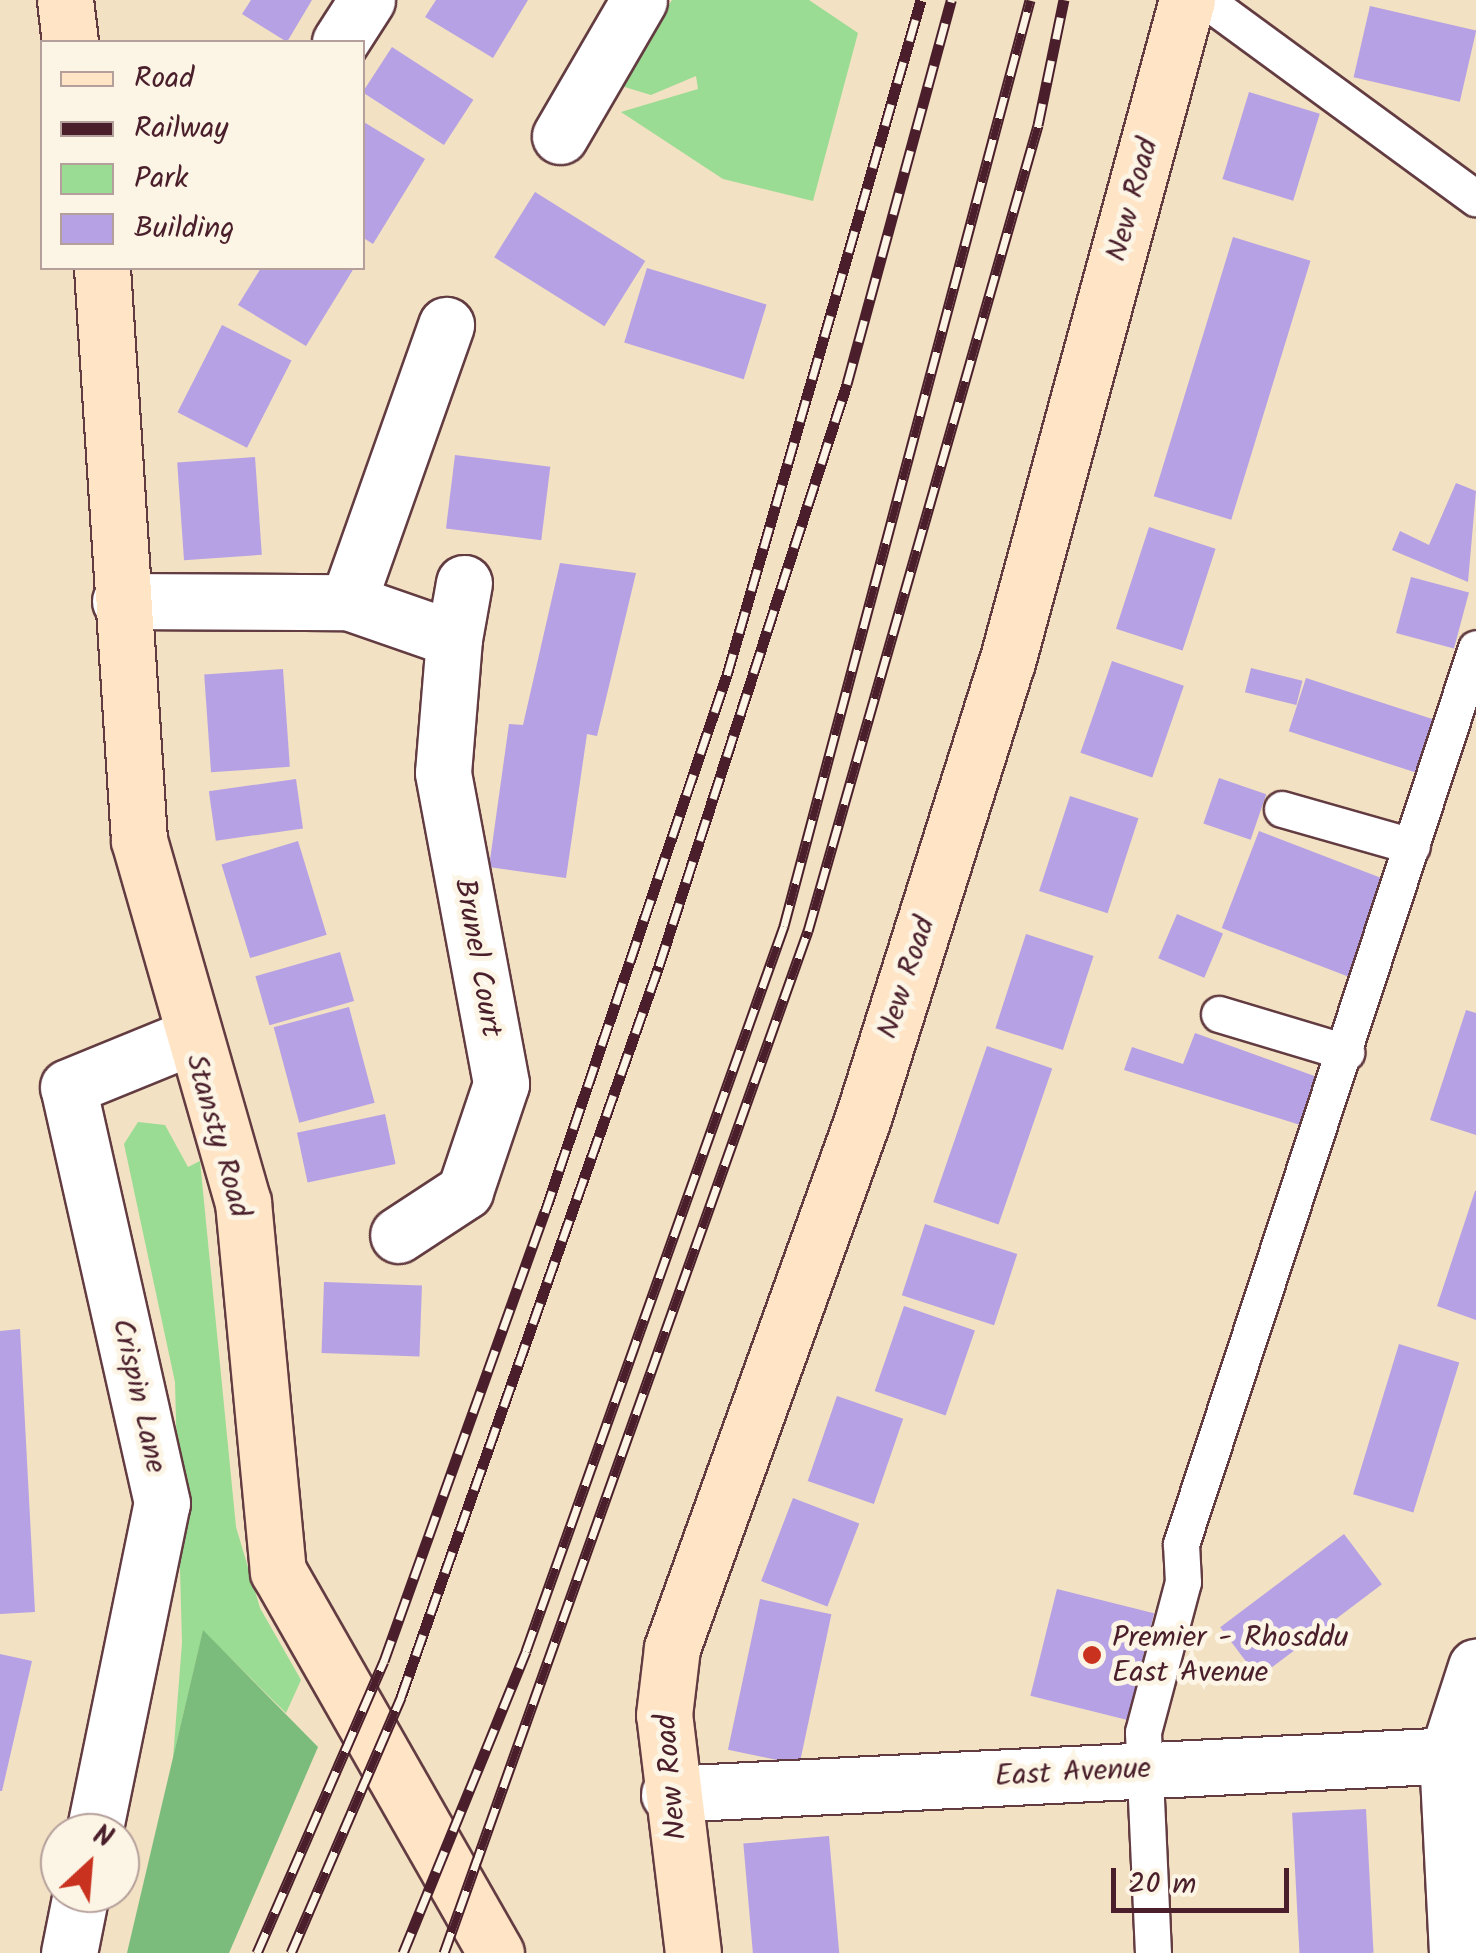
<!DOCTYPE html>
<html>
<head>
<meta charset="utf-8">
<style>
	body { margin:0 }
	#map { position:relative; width:1476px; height:1953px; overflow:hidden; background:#f2e1c2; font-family:Kalam,sans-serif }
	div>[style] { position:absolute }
	.green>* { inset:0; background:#9adc93 }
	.forest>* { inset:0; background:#7bbc7d }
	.building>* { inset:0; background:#b6a1e4; transform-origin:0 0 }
	.roads { filter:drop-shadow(2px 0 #633c42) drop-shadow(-2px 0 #633c42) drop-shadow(0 2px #633c42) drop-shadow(0 -2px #633c42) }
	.service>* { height:35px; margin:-17.5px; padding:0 17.5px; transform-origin:17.5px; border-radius:17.5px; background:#fff }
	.minor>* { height:55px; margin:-27.5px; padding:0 27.5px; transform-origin:27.5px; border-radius:27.5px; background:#fff }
	.secondary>* { height:55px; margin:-27.5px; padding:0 27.5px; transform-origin:27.5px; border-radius:27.5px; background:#ffe4c6 }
	.rail>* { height:11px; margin-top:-5.5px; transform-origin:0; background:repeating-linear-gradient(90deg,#fcf5e5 0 22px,#4a1f2b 0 44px); box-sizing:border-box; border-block:2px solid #4a1f2b }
	.dots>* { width:28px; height:28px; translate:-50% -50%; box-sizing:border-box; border:5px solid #fcf5e5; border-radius:50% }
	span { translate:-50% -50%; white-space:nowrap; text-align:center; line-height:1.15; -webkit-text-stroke:10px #fcf5e5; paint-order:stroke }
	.street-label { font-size:30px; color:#4a1f2b }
	.poi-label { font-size:30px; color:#4a1f2b }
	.left { translate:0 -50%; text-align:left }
	.legend { position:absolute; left:40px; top:40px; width:325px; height:230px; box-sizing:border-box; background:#fcf5e5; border:2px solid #b59f9b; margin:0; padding:12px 18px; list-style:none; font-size:30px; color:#4a1f2b }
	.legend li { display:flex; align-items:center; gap:20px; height:50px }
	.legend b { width:50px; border:2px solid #b59f9b }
	.north { position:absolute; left:40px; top:1813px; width:100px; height:100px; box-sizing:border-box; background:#fcf5e5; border:2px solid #b59f9b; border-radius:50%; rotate:26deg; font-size:28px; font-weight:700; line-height:40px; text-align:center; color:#4a1f2b }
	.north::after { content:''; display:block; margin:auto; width:35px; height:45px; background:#c8321e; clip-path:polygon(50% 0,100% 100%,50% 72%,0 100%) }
	.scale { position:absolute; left:1111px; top:1868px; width:178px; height:45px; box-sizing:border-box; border:5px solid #4a1f2b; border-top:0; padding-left:12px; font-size:30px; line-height:35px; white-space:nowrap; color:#4a1f2b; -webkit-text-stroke:8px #fcf5e5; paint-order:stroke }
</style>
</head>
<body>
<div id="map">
	<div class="green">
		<div style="clip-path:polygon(672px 0,809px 0,858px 33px,813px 201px,723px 179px,621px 112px,698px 89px,696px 76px,651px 95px,618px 85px)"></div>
		<div style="clip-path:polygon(138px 1122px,165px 1125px,188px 1167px,200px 1161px,236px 1527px,260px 1608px,301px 1680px,286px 1713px,203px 1631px,173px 1758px,182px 1643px,175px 1382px,124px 1144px)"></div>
	</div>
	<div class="forest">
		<div style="clip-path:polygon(203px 1630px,318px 1747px,229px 1953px,127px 1953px)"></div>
	</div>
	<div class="building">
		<div style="clip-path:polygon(251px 0,312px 0,287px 42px,242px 14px)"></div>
		<div style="clip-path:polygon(436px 0,528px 0,493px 58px,425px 17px)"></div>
		<div style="left:1370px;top:6px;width:109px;height:73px;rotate:13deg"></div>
		<div style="left:392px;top:47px;width:97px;height:54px;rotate:33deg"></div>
		<div style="left:1249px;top:92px;width:74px;height:91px;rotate:17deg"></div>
		<div style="clip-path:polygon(362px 121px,425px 159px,373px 244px,362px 237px)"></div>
		<div style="left:535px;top:192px;width:130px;height:77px;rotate:32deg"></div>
		<div style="left:1233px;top:237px;width:81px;height:271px;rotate:17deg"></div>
		<div style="clip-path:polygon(261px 268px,354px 268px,306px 346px,238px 305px)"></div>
		<div style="left:647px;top:268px;width:125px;height:78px;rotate:17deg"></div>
		<div style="left:222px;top:325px;width:78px;height:98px;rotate:27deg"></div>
		<div style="left:455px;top:455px;width:96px;height:74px;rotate:7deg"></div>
		<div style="left:255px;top:457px;width:98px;height:78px;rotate:86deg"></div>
		<div style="clip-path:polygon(1456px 483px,1476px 491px,1468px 582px,1392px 550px,1400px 531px,1429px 545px)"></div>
		<div style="left:1149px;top:527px;width:70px;height:107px;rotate:18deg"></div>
		<div style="clip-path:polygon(560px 563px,636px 573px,597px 736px,587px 734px,566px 878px,489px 867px,509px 724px,523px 725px)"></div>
		<div style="left:1411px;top:577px;width:60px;height:58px;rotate:15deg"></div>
		<div style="left:1112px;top:661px;width:76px;height:97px;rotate:19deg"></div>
		<div style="left:1251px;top:668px;width:53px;height:25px;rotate:14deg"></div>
		<div style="left:283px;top:669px;width:98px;height:79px;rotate:86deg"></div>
		<div style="left:1306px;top:678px;width:145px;height:56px;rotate:18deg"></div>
		<div style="left:1219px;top:778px;width:50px;height:48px;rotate:19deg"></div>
		<div style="left:296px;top:779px;width:50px;height:88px;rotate:82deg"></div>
		<div style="left:1070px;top:796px;width:72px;height:100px;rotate:18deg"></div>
		<div style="left:1259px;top:831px;width:145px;height:104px;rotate:21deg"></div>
		<div style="left:298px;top:841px;width:98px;height:80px;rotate:73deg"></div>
		<div style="left:1177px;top:914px;width:50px;height:48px;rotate:23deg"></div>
		<div style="left:1026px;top:934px;width:71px;height:99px;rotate:18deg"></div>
		<div style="left:340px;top:952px;width:51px;height:88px;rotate:74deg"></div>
		<div style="left:349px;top:1007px;width:99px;height:78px;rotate:75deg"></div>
		<div style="clip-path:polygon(1466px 1010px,1476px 1013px,1476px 1135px,1430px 1120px)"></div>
		<div style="clip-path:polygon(1195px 1033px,1331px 1082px,1313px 1129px,1124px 1070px,1132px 1047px,1183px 1064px)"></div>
		<div style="left:987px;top:1046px;width:69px;height:165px;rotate:19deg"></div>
		<div style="left:385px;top:1114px;width:51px;height:90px;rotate:78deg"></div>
		<div style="clip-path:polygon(1475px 1191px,1476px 1191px,1476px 1320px,1437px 1306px)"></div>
		<div style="left:925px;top:1224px;width:97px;height:75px;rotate:18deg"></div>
		<div style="left:324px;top:1282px;width:98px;height:71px;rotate:2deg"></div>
		<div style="left:904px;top:1306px;width:75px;height:90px;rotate:19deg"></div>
		<div style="clip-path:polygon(20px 1329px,35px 1612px,0 1614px,0 1331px)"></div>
		<div style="left:1399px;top:1344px;width:63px;height:157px;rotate:17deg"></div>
		<div style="left:837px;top:1396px;width:70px;height:90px;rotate:19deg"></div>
		<div style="left:793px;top:1498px;width:71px;height:89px;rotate:21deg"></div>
		<div style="left:1344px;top:1534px;width:63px;height:155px;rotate:53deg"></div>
		<div style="left:1057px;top:1589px;width:100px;height:110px;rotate:14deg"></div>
		<div style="left:760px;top:1599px;width:73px;height:154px;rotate:12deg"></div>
		<div style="clip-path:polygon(0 1654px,32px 1661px,2px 1791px,0 1791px)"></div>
		<div style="left:1366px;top:1809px;width:144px;height:74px;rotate:87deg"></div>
		<div style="left:829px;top:1836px;width:118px;height:86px;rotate:85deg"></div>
	</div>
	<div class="roads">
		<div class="service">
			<div style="left:1205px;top:0;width:336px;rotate:36.2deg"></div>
			<div style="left:1282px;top:809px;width:135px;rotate:15.9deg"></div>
			<div style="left:1219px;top:1014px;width:133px;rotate:16.7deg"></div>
			<div style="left:1153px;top:1953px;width:221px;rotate:-92.6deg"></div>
			<div style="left:1143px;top:1732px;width:155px;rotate:-75.1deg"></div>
			<div style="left:1183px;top:1582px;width:38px;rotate:-93deg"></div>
			<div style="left:1181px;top:1544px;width:943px;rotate:-71.78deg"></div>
		</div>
		<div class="minor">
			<div style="left:340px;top:42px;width:50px;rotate:-57.3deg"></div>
			<div style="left:560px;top:136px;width:157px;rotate:-59.8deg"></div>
			<div style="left:120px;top:601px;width:228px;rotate:0.3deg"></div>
			<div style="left:348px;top:602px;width:112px;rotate:19.2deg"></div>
			<div style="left:454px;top:639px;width:134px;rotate:94.7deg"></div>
			<div style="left:443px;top:773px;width:316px;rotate:79.4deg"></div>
			<div style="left:501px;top:1084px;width:113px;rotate:108.6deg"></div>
			<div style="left:465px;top:1191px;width:80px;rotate:146.7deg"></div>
			<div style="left:348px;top:602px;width:294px;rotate:-70.5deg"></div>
			<div style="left:454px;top:639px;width:57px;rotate:-79.9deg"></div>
			<div style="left:669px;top:1794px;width:808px;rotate:-2.84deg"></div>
			<div style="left:94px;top:1833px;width:337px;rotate:-78.4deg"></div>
			<div style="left:162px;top:1503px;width:426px;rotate:-102.7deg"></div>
			<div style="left:68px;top:1087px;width:130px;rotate:-22.2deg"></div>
			<div style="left:69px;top:1953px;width:61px;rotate:-78.7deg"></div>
			<div style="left:1457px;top:1953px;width:197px;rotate:-92.9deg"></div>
			<div style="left:1447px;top:1756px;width:94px;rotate:-72deg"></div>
		</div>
		<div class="secondary">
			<div style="left:65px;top:0;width:42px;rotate:83.2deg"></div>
			<div style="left:102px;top:268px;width:573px;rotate:86.3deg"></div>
			<div style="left:139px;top:840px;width:377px;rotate:74deg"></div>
			<div style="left:243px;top:1202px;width:371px;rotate:84.6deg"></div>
			<div style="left:278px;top:1571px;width:440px;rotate:60.3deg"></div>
			<div style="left:693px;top:1953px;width:240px;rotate:-96.9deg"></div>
			<div style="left:664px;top:1715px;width:67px;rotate:-83.2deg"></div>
			<div style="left:672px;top:1648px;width:563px;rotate:-70.18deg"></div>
			<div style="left:863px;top:1118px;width:478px;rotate:-72.5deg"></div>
			<div style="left:1007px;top:662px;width:686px;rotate:-74.79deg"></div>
		</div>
	</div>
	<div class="rail">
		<div style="left:257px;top:1953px;width:318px;rotate:-66.5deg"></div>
		<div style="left:384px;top:1661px;width:477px;rotate:-70.3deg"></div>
		<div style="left:545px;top:1212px;width:567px;rotate:-71.28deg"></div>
		<div style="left:727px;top:675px;width:702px;rotate:-73.96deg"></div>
		<div style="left:291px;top:1953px;width:279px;rotate:-66.7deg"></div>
		<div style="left:401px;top:1697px;width:775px;rotate:-70.56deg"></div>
		<div style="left:659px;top:966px;width:612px;rotate:-72.1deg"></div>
		<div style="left:847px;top:384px;width:398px;rotate:-74.8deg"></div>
		<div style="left:403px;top:1953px;width:326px;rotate:-67.8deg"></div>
		<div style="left:526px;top:1651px;width:770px;rotate:-70.41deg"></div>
		<div style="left:784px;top:926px;width:958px;rotate:-75.12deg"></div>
		<div style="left:444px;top:1953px;width:1085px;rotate:-70.4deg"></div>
		<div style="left:808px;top:931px;width:838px;rotate:-74.07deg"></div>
		<div style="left:1038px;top:125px;width:128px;rotate:-78.3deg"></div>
	</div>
	<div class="dots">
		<div style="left:1092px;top:1655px;background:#c8321e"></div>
	</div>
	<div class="street-label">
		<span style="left:1133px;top:200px;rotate:-75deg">New Road</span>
		<span style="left:477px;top:958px;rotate:80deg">Brunel Court</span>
		<span style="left:907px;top:978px;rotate:-72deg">New Road</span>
		<span style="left:217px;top:1136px;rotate:74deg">Stansty Road</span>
		<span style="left:138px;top:1396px;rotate:77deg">Crispin Lane</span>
		<span style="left:1073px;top:1773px;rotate:-3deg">East Avenue</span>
		<span style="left:672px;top:1777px;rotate:-95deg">New Road</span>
	</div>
	<div class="poi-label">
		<span class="left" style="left:1112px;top:1655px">Premier - Rhosddu<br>East Avenue</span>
	</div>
	<ul class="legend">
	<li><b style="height:12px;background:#ffe4c6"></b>Road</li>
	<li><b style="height:12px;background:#4a1f2b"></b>Railway</li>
	<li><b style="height:28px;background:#9adc93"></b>Park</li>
	<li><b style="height:28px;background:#b6a1e4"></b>Building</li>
	</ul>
	<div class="north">N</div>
	<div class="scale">20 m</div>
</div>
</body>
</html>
